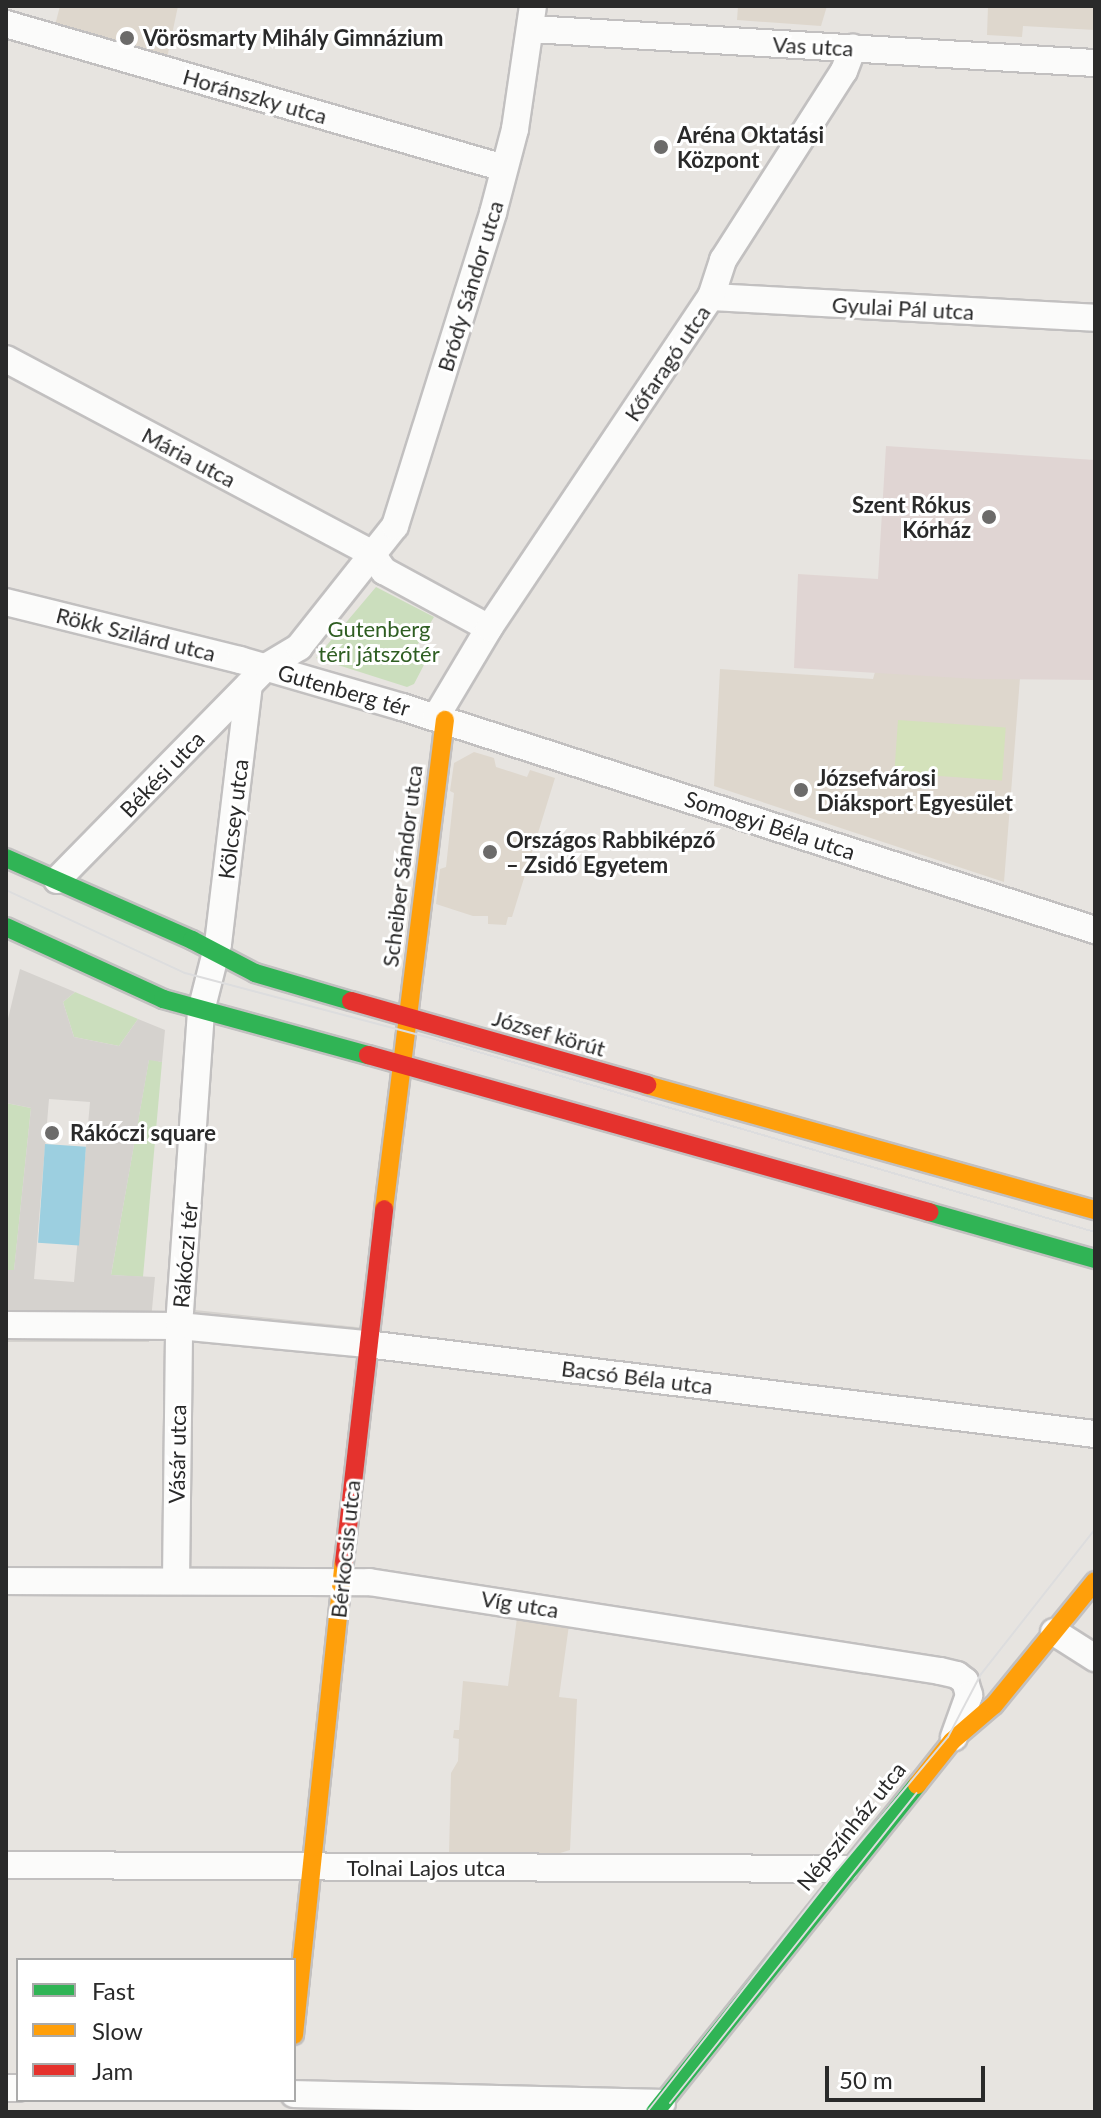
<!DOCTYPE html>
<html>
<head>
<meta charset="utf-8">
<style>
	body { margin:0 }
	#map { position:relative; width:1101px; height:2118px; overflow:hidden; background:#e7e4e0; font-family:Lato,sans-serif }
	div>[style] { position:absolute }
	.education>* { inset:0; background:#ded7cd }
	.medical>* { inset:0; background:#e0d5d3 }
	.green>* { inset:0; background:#cbdebd }
	.pitch>* { inset:0; background:#d4e2bb; transform-origin:0 0 }
	.plaza>* { inset:0; background:#d5d2ce; transform-origin:0 0 }
	.water>* { inset:0; background:#9ccfe0; transform-origin:0 0 }
	.roads { filter:drop-shadow(2px 0 #c2c0c0) drop-shadow(-2px 0 #c2c0c0) drop-shadow(0 2px #c2c0c0) drop-shadow(0 -2px #c2c0c0) }
	.street>* { height:26px; margin:-13px; padding:0 13px; transform-origin:13px; border-radius:13px; background:#fbfbfa }
	.fast>* { height:18px; margin:-9px; padding:0 9px; transform-origin:9px; border-radius:9px; background:#30b455 }
	.slow>* { height:18px; margin:-9px; padding:0 9px; transform-origin:9px; border-radius:9px; background:#ff9f0a }
	.jam>* { height:18px; margin:-9px; padding:0 9px; transform-origin:9px; border-radius:9px; background:#e5322d }
	.tram>* { height:2px; margin:-1px; padding:0 1px; transform-origin:1px; border-radius:1px; background:#ddddde }
	.dots>* { width:22px; height:22px; translate:-50% -50%; box-sizing:border-box; border:4px solid #fff; border-radius:50% }
	span { translate:-50% -50%; white-space:nowrap; text-align:center; line-height:1.15; -webkit-text-stroke:6px #fff; paint-order:stroke }
	.poi-label { font-size:22px; color:#2a2a2a; font-weight:700 }
	.left { translate:0 -50%; text-align:left }
	.right { translate:-100% -50%; text-align:right }
	.street-label { font-size:22px; color:#2a2a2a }
	.park-label { font-size:22px; color:#2f5e22 }
	.frame { position:absolute; inset:0; border:8px solid #2a2a2a; pointer-events:none }
	.legend { position:absolute; left:16px; top:1958px; width:280px; height:144px; box-sizing:border-box; background:#fff; border:2px solid #aaa; margin:0; padding:10px 14px; list-style:none; font-size:24px; color:#2a2a2a }
	.legend li { display:flex; align-items:center; gap:16px; height:40px }
	.legend b { width:40px; border:2px solid #aaa }
	.scale { position:absolute; left:825px; top:2066px; width:160px; height:36px; box-sizing:border-box; border:4px solid #2a2a2a; border-top:0; padding-left:10px; font-size:24px; line-height:28px; white-space:nowrap; color:#2a2a2a; -webkit-text-stroke:6px #fff; paint-order:stroke }
</style>
</head>
<body>
<div id="map">
	<div class="education">
		<div style="clip-path:polygon(60px 6px,178px 6px,166px 63px,54px 29px)"></div>
		<div style="clip-path:polygon(738px 6px,827px 6px,821px 26px,737px 20px)"></div>
		<div style="clip-path:polygon(988px 6px,1095px 6px,1095px 30px,1023px 26px,1022px 37px,987px 35px)"></div>
		<div style="clip-path:polygon(720px 669px,873px 679px,875px 672px,1020px 678px,1004px 882px,714px 786px)"></div>
		<div style="clip-path:polygon(474px 752px,494px 758px,496px 767px,527px 777px,530px 770px,555px 778px,512px 917px,508px 917px,506px 925px,488px 924px,488px 916px,473px 916px,436px 904px,440px 869px,446px 867px,454px 793px,450px 791px,454px 763px)"></div>
		<div style="clip-path:polygon(517px 1618px,569px 1625px,559px 1697px,577px 1699px,570px 1850px,557px 1854px,449px 1854px,451px 1773px,458px 1761px,459px 1739px,453px 1738px,454px 1730px,459px 1730px,463px 1681px,508px 1686px)"></div>
	</div>
	<div class="medical">
		<div style="clip-path:polygon(886px 446px,1095px 460px,1095px 680px,977px 679px,794px 668px,798px 574px,878px 579px)"></div>
	</div>
	<div class="green">
		<div style="clip-path:polygon(376px 587px,434px 617px,412px 654px,426px 661px,414px 684px,407px 687px,316px 658px)"></div>
		<div style="clip-path:polygon(75px 992px,138px 1019px,119px 1046px,74px 1037px,63px 1002px)"></div>
		<div style="clip-path:polygon(149px 1059px,162px 1062px,143px 1277px,111px 1275px)"></div>
		<div style="clip-path:polygon(6px 1103px,31px 1108px,14px 1271px,6px 1270px)"></div>
	</div>
	<div class="pitch">
		<div style="left:898px;top:720px;width:108px;height:53px;rotate:4deg"></div>
	</div>
	<div class="plaza">
		<div style="clip-path:polygon(evenodd,20px 969px,75px 992px,63px 1002px,74px 1037px,119px 1046px,138px 1019px,165px 1030px,162px 1062px,149px 1060px,111px 1275px,155px 1277px,149px 1342px,6px 1342px,6px 1270px,14px 1270px,31px 1108px,6px 1103px,6px 1027px,20px 969px,49px 1099px,90px 1102px,74px 1282px,34px 1279px,49px 1099px)"></div>
		<div style="left:195px;top:1310px;width:167px;height:28px;rotate:6deg"></div>
	</div>
	<div class="water">
		<div style="left:45px;top:1144px;width:41px;height:99px;rotate:4deg"></div>
	</div>
	<div class="roads">
		<div class="street">
			<div style="left:6px;top:24px;width:518px;rotate:16.13deg"></div>
			<div style="left:532px;top:29px;width:564px;rotate:3.46deg"></div>
			<div style="left:711px;top:297px;width:385px;rotate:3.1deg"></div>
			<div style="left:6px;top:359px;width:415px;rotate:28deg"></div>
			<div style="left:372px;top:554px;width:21px;rotate:55deg"></div>
			<div style="left:384px;top:571px;width:119px;rotate:28.5deg"></div>
			<div style="left:6px;top:602px;width:241px;rotate:13.9deg"></div>
			<div style="left:240px;top:660px;width:169px;rotate:16.2deg"></div>
			<div style="left:402px;top:707px;width:728px;rotate:17.84deg"></div>
			<div style="left:436px;top:717px;width:104px;rotate:-59.2deg"></div>
			<div style="left:489px;top:628px;width:399px;rotate:-56.2deg"></div>
			<div style="left:711px;top:297px;width:39px;rotate:-72deg"></div>
			<div style="left:723px;top:260px;width:224px;rotate:-57.4deg"></div>
			<div style="left:844px;top:71px;width:25px;rotate:-69deg"></div>
			<div style="left:57px;top:880px;width:298px;rotate:-45.5deg"></div>
			<div style="left:266px;top:667px;width:39px;rotate:-31deg"></div>
			<div style="left:299px;top:647px;width:154px;rotate:-51.6deg"></div>
			<div style="left:395px;top:526px;width:328px;rotate:-72.6deg"></div>
			<div style="left:493px;top:213px;width:87px;rotate:-75.3deg"></div>
			<div style="left:515px;top:129px;width:124px;rotate:-81.7deg"></div>
			<div style="left:6px;top:1325px;width:173px;rotate:0.3deg"></div>
			<div style="left:179px;top:1326px;width:189px;rotate:5.5deg"></div>
			<div style="left:367px;top:1344px;width:734px;rotate:7.05deg"></div>
			<div style="left:6px;top:1581px;width:363px;rotate:0.2deg"></div>
			<div style="left:369px;top:1582px;width:578px;rotate:8.86deg"></div>
			<div style="left:940px;top:1671px;width:17px;rotate:13deg"></div>
			<div style="left:957px;top:1675px;width:10px;rotate:37deg"></div>
			<div style="left:965px;top:1681px;width:15px;rotate:74deg"></div>
			<div style="left:969px;top:1695px;width:45px;rotate:109.7deg"></div>
			<div style="left:176px;top:1581px;width:255px;rotate:-89.3deg"></div>
			<div style="left:179px;top:1326px;width:316px;rotate:-86deg"></div>
			<div style="left:201px;top:1011px;width:69px;rotate:-75.8deg"></div>
			<div style="left:218px;top:944px;width:261px;rotate:-83.2deg"></div>
			<div style="left:1054px;top:1632px;width:49px;rotate:32.4deg"></div>
			<div style="left:6px;top:1865px;width:839px;rotate:0.27deg"></div>
			<div style="left:6px;top:2088px;width:12px"></div>
			<div style="left:294px;top:2094px;width:368px;rotate:1.4deg"></div>
		</div>
		<div class="fast">
			<div style="left:6px;top:858px;width:203px;rotate:23.8deg"></div>
			<div style="left:192px;top:940px;width:71px;rotate:27.6deg"></div>
			<div style="left:255px;top:973px;width:100px;rotate:16.3deg"></div>
			<div style="left:6px;top:927px;width:173px;rotate:24.6deg"></div>
			<div style="left:163px;top:999px;width:213px;rotate:15.3deg"></div>
			<div style="left:929px;top:1212px;width:173px;rotate:15.8deg"></div>
			<div style="left:655px;top:2112px;width:419px;rotate:-51.3deg"></div>
		</div>
		<div class="slow">
			<div style="left:647px;top:1085px;width:465px;rotate:15.6deg"></div>
			<div style="left:384px;top:1209px;width:493px;rotate:-82.9deg"></div>
			<div style="left:917px;top:1785px;width:56px;rotate:-51.5deg"></div>
			<div style="left:952px;top:1741px;width:55px;rotate:-40.6deg"></div>
			<div style="left:994px;top:1705px;width:160px;rotate:-50.8deg"></div>
			<div style="left:294px;top:2035px;width:476px;rotate:-84deg"></div>
		</div>
		<div class="jam">
			<div style="left:351px;top:1001px;width:308px;rotate:15.8deg"></div>
			<div style="left:368px;top:1055px;width:583px;rotate:15.63deg"></div>
			<div style="left:344px;top:1562px;width:355px;rotate:-83.5deg"></div>
		</div>
	</div>
	<div class="tram">
		<div style="left:6px;top:890px;width:197px;rotate:24.9deg"></div>
		<div style="left:185px;top:973px;width:258px;rotate:14.8deg"></div>
		<div style="left:434px;top:1039px;width:689px;rotate:16.28deg"></div>
		<div style="left:670px;top:2103px;width:396px;rotate:-51.5deg"></div>
		<div style="left:647px;top:2112px;width:308px;rotate:-51.9deg"></div>
		<div style="left:837px;top:1870px;width:173px;rotate:-50.2deg"></div>
		<div style="left:948px;top:1737px;width:71px;rotate:-62.4deg"></div>
		<div style="left:981px;top:1674px;width:184px;rotate:-51.8deg"></div>
	</div>
	<div class="dots">
		<div style="left:127px;top:38px;background:#6c6b6a"></div>
		<div style="left:661px;top:147px;background:#6c6b6a"></div>
		<div style="left:989px;top:517px;background:#6c6b6a"></div>
		<div style="left:801px;top:790px;background:#6c6b6a"></div>
		<div style="left:490px;top:852px;background:#6c6b6a"></div>
		<div style="left:52px;top:1133px;background:#6c6b6a"></div>
	</div>
	<div class="poi-label">
		<span class="left" style="left:143px;top:38px">Vörösmarty Mihály Gimnázium</span>
		<span class="left" style="left:677px;top:147px">Aréna Oktatási<br>Központ</span>
		<span class="right" style="left:971px;top:517px">Szent Rókus<br>Kórház</span>
		<span class="left" style="left:817px;top:790px">Józsefvárosi<br>Diáksport Egyesület</span>
		<span class="left" style="left:506px;top:852px">Országos Rabbiképző<br>– Zsidó Egyetem</span>
		<span class="left" style="left:70px;top:1133px">Rákóczi square</span>
	</div>
	<div class="street-label">
		<span style="left:813px;top:46px;rotate:3deg">Vas utca</span>
		<span style="left:255px;top:96px;rotate:16deg">Horánszky utca</span>
		<span style="left:470px;top:286px;rotate:-73deg">Bródy Sándor utca</span>
		<span style="left:903px;top:308px;rotate:3deg">Gyulai Pál utca</span>
		<span style="left:667px;top:363px;rotate:-56deg">Kőfaragó utca</span>
		<span style="left:189px;top:457px;rotate:28deg">Mária utca</span>
		<span style="left:136px;top:634px;rotate:14deg">Rökk Szilárd utca</span>
		<span style="left:344px;top:690px;rotate:16deg">Gutenberg tér</span>
		<span style="left:162px;top:774px;rotate:-46deg">Békési utca</span>
		<span style="left:233px;top:819px;rotate:-83deg">Kölcsey utca</span>
		<span style="left:770px;top:825px;rotate:18deg">Somogyi Béla utca</span>
		<span style="left:402px;top:866px;rotate:-83deg">Scheiber Sándor utca</span>
		<span style="left:549px;top:1033px;rotate:16deg">József körút</span>
		<span style="left:185px;top:1255px;rotate:-85deg">Rákóczi tér</span>
		<span style="left:637px;top:1377px;rotate:7deg">Bacsó Béla utca</span>
		<span style="left:177px;top:1454px;rotate:-89deg">Vásár utca</span>
		<span style="left:345px;top:1549px;rotate:-84deg">Bérkocsis utca</span>
		<span style="left:520px;top:1604px;rotate:9deg">Víg utca</span>
		<span style="left:851px;top:1826px;rotate:-51deg">Népszínház utca</span>
		<span style="left:426px;top:1868px">Tolnai Lajos utca</span>
	</div>
	<div class="park-label">
		<span style="left:379px;top:641px">Gutenberg<br>téri játszótér</span>
	</div>
	<div class="frame"></div>
	<ul class="legend">
	<li><b style="height:10px;background:#30b455"></b>Fast</li>
	<li><b style="height:10px;background:#ff9f0a"></b>Slow</li>
	<li><b style="height:10px;background:#e5322d"></b>Jam</li>
	</ul>
	<div class="scale">50 m</div>
</div>
</body>
</html>
